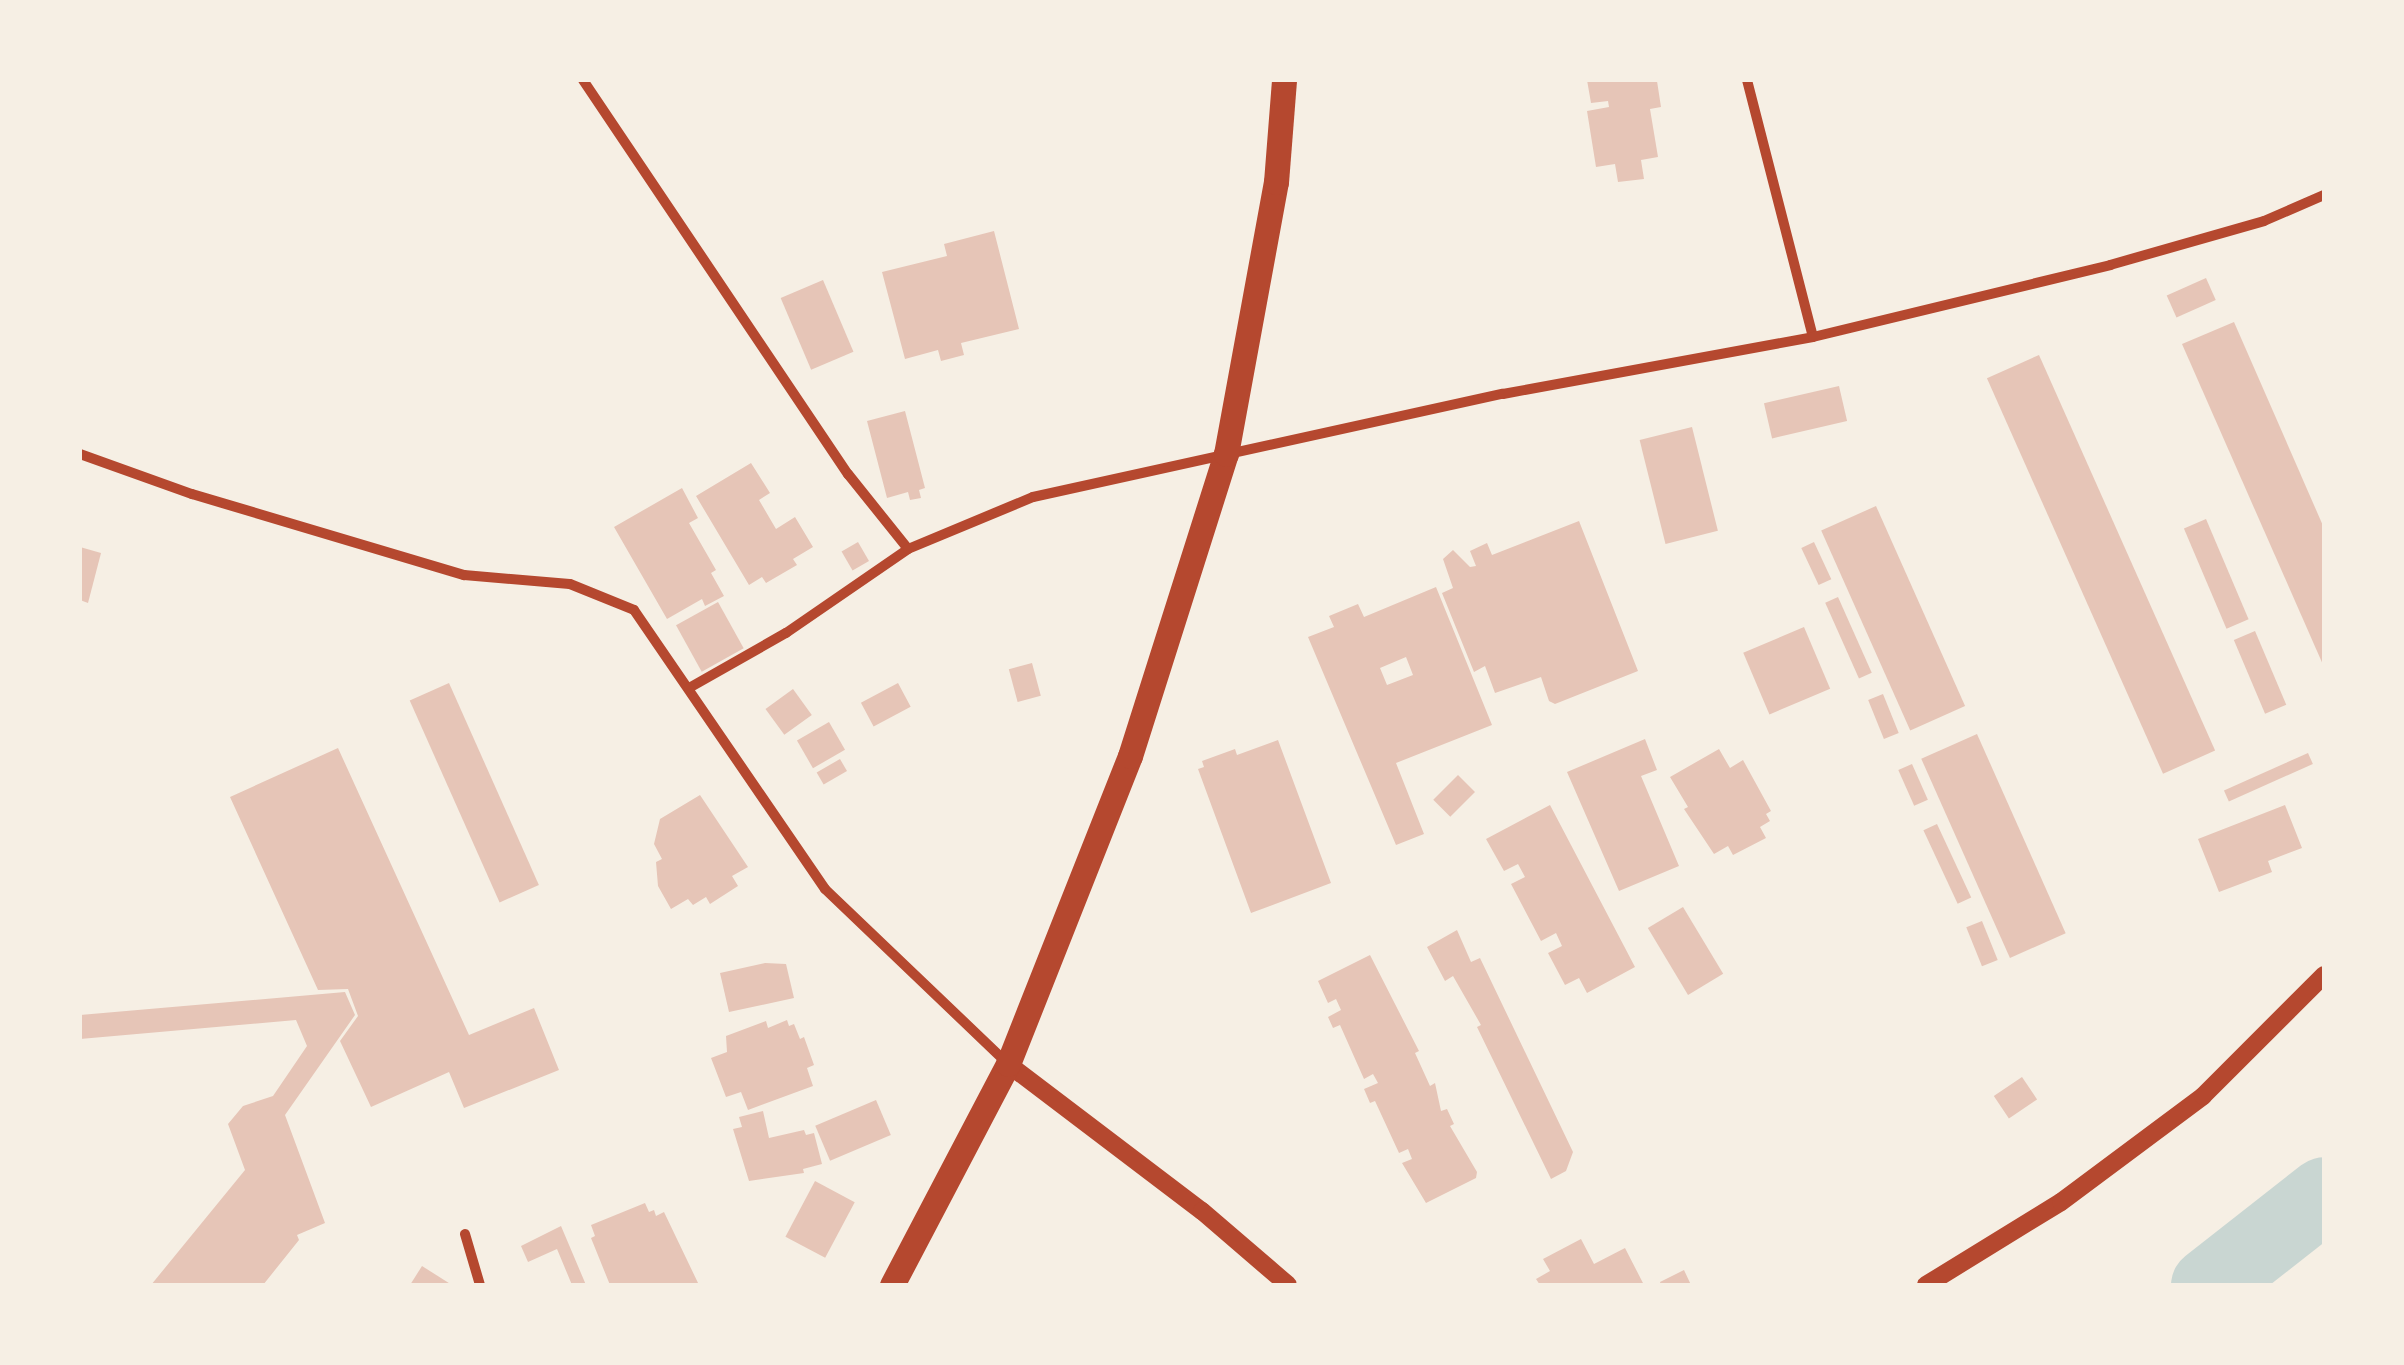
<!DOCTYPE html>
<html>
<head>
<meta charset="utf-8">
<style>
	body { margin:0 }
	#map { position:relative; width:2404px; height:1365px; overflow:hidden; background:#f6efe4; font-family:"Source Serif 4",serif }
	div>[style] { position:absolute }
	.river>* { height:75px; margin:-37.5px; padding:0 37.5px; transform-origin:37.5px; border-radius:37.5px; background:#c9d6d2 }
	.building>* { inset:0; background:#e6c5b7; transform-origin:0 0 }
	.minor>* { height:10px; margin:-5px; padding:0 5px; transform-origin:5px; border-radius:5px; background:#b5482f }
	.tertiary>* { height:18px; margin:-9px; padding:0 9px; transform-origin:9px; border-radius:9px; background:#b5482f }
	.primary>* { height:25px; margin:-12.5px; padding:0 12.5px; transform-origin:12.5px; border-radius:12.5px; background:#b5482f }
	span { translate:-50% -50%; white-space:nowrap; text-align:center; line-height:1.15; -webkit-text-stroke:8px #f6efe4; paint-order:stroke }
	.frame { position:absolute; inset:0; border:82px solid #f6efe4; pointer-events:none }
</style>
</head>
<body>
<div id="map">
	<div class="river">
		<div style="left:2208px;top:1285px;width:147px;rotate:-38.1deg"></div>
	</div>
	<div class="building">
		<div style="clip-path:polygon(1587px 80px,1657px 81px,1661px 107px,1650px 109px,1658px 157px,1641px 160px,1644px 179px,1618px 182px,1615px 164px,1596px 167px,1587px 111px,1609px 107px,1608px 101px,1591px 103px)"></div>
		<div style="clip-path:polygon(994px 231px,1019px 329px,961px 343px,964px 355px,941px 361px,938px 350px,905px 359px,882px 272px,947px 256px,944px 244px)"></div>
		<div style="left:2206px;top:278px;width:24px;height:43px;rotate:66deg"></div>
		<div style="left:823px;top:280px;width:78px;height:46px;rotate:67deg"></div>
		<div style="clip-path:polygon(2234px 322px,2324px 528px,2324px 667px,2182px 344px)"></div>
		<div style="left:2039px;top:355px;width:433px;height:57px;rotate:66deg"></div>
		<div style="left:1839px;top:386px;width:36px;height:77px;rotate:77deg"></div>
		<div style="clip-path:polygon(905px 411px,925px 488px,919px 490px,921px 498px,910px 500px,908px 492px,887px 498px,867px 421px)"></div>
		<div style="left:1692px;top:427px;width:107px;height:54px;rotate:76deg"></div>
		<div style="clip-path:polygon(751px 463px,770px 493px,759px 500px,776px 529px,795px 517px,813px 547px,793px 559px,797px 565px,766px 583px,762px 577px,749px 585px,696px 496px)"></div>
		<div style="clip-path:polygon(682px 488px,698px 518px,689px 523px,716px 570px,711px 573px,724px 596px,705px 606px,702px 599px,667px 619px,614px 527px)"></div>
		<div style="left:1876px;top:506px;width:219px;height:60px;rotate:66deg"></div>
		<div style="left:2206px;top:519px;width:109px;height:24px;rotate:67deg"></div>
		<div style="clip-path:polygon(1579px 521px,1638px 671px,1555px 704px,1549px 701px,1541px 677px,1495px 693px,1485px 666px,1474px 672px,1442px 593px,1453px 588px,1443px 559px,1453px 550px,1470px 567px,1476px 566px,1470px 551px,1487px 543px,1492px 555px)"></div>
		<div style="left:858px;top:542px;width:22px;height:19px;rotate:60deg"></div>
		<div style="left:1814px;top:542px;width:41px;height:14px;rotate:65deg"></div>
		<div style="clip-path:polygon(80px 547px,101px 553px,88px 603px,80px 600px)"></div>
		<div style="clip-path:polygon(evenodd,1436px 587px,1492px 725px,1396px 763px,1424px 834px,1396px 845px,1308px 637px,1334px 627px,1329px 616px,1358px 604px,1364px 617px,1436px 587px,1406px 657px,1413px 675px,1387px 685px,1380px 668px,1406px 657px)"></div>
		<div style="left:1838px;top:597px;width:83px;height:14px;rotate:66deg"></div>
		<div style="left:718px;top:602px;width:53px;height:48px;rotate:61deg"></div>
		<div style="left:1804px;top:627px;width:67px;height:66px;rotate:67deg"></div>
		<div style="left:2255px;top:631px;width:80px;height:23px;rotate:67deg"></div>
		<div style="left:1032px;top:663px;width:34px;height:24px;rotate:75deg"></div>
		<div style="left:449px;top:683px;width:221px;height:43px;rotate:66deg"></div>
		<div style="left:898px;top:683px;width:27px;height:42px;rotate:62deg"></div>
		<div style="left:793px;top:689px;width:32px;height:34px;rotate:54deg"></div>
		<div style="left:1883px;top:694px;width:42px;height:16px;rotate:68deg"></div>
		<div style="left:829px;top:722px;width:32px;height:37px;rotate:60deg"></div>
		<div style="left:1977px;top:734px;width:218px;height:61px;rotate:66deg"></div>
		<div style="clip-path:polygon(1645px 739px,1657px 770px,1641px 776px,1679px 866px,1619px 891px,1567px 772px)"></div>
		<div style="clip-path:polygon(1278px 740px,1331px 883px,1251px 913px,1198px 769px,1204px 767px,1202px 761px,1235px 749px,1237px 755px)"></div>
		<div style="clip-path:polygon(338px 748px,469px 1035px,534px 1008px,559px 1070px,464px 1108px,449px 1072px,371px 1107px,340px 1041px,358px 1016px,348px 989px,318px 990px,230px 797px)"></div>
		<div style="clip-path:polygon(1719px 749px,1730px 768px,1743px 760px,1771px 811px,1766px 814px,1770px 821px,1760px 827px,1766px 838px,1733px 855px,1728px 846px,1714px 854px,1684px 809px,1688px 807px,1670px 777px)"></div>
		<div style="left:2308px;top:753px;width:12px;height:92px;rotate:66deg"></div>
		<div style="left:840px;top:759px;width:14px;height:27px;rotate:60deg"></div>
		<div style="left:1912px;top:764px;width:39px;height:15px;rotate:66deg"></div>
		<div style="left:1458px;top:775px;width:24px;height:35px;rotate:45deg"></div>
		<div style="clip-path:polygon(700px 795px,748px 867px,732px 876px,738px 886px,710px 904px,706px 897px,693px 905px,688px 899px,671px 909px,658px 886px,656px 862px,662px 859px,654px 844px,660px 819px)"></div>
		<div style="clip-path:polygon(1550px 805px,1635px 967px,1587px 993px,1579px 978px,1565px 985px,1548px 953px,1562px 946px,1556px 933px,1541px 941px,1511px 884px,1525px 877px,1518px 864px,1504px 871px,1486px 839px)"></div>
		<div style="clip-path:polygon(2285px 805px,2302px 848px,2268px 861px,2272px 872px,2219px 892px,2198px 839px)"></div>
		<div style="left:1937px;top:824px;width:81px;height:15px;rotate:65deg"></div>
		<div style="left:1683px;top:907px;width:78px;height:41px;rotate:59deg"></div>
		<div style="left:1982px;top:921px;width:42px;height:17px;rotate:68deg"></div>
		<div style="clip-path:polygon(1457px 930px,1471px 962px,1480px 958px,1573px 1152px,1566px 1171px,1551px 1179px,1477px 1027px,1481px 1025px,1453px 976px,1445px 981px,1427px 947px)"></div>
		<div style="clip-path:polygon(1370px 955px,1419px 1051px,1415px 1053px,1430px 1086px,1435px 1083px,1441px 1111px,1447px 1109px,1454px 1124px,1450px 1126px,1477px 1172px,1476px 1178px,1426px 1203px,1402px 1163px,1412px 1159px,1408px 1149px,1399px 1153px,1375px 1101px,1370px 1103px,1364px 1089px,1378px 1083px,1373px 1074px,1364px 1079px,1340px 1025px,1333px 1028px,1328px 1017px,1341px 1010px,1336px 999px,1328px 1003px,1318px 981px)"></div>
		<div style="clip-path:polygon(765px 963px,786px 964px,794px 998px,729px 1012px,720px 973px)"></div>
		<div style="clip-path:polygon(345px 992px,355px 1015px,285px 1115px,325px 1223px,297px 1235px,299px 1240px,263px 1285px,151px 1285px,245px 1170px,228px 1124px,243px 1106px,273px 1096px,307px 1046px,296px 1020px,80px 1039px,80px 1015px)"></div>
		<div style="clip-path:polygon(787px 1020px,789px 1026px,794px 1024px,800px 1039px,804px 1037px,814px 1065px,807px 1068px,813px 1086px,748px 1110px,741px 1092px,726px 1097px,711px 1058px,727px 1052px,726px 1036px,766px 1021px,768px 1028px)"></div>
		<div style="left:2022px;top:1077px;width:27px;height:34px;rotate:56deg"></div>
		<div style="left:876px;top:1100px;width:38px;height:66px;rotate:67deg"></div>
		<div style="clip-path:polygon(763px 1111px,769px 1138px,804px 1130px,806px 1135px,814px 1133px,822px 1164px,803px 1169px,804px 1173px,749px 1181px,733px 1129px,742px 1127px,739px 1117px)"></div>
		<div style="left:815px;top:1181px;width:45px;height:63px;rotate:28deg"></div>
		<div style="clip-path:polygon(645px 1203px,649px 1212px,654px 1210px,656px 1216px,664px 1212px,699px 1285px,610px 1285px,591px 1238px,595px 1236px,591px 1225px)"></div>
		<div style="clip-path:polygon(561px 1226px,586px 1285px,572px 1285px,557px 1249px,528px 1262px,521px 1246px)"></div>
		<div style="clip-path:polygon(1581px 1239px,1594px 1264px,1625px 1248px,1644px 1285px,1540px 1285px,1536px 1279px,1550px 1271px,1543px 1259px)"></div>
		<div style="clip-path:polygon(422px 1266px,452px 1285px,410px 1285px)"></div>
		<div style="clip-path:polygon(1684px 1270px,1691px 1285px,1661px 1285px,1660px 1282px)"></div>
	</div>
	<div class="minor">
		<div style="left:583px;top:80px;width:475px;rotate:56.1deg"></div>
		<div style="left:848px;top:474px;width:96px;rotate:51.3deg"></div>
		<div style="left:1747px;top:80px;width:265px;rotate:75.6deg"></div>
		<div style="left:80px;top:454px;width:119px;rotate:19.7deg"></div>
		<div style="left:192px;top:494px;width:284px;rotate:16.6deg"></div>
		<div style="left:464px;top:575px;width:106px;rotate:4.9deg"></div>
		<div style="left:570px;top:584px;width:69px;rotate:22.1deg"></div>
		<div style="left:634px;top:610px;width:338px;rotate:55.6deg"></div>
		<div style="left:825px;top:889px;width:253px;rotate:43.7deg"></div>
		<div style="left:689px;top:688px;width:112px;rotate:-29.6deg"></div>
		<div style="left:786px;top:633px;width:148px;rotate:-34.5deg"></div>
		<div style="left:908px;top:549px;width:135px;rotate:-22.6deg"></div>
		<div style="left:1033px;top:497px;width:481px;rotate:-12.4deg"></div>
		<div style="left:1503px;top:394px;width:315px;rotate:-10.4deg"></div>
		<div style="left:1813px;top:337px;width:306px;rotate:-13.6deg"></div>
		<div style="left:2110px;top:265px;width:160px;rotate:-15.9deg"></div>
		<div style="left:2264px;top:221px;width:65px;rotate:-23.4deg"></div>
		<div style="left:465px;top:1234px;width:53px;rotate:73.6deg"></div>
	</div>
	<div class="tertiary">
		<div style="left:1008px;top:1064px;width:243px;rotate:37.2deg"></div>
		<div style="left:1202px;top:1211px;width:113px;rotate:40.7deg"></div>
		<div style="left:1926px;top:1285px;width:158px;rotate:-31.6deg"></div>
		<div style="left:2061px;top:1202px;width:177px;rotate:-36.7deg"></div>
		<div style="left:2203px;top:1096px;width:171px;rotate:-45deg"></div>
	</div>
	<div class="primary">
		<div style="left:892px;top:1285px;width:250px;rotate:-62.3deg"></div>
		<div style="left:1008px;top:1064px;width:331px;rotate:-68.4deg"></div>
		<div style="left:1130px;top:756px;width:317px;rotate:-72.4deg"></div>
		<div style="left:1226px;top:454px;width:277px;rotate:-79.6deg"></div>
		<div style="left:1276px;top:182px;width:102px;rotate:-85.5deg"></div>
	</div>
	<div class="frame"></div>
</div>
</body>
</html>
